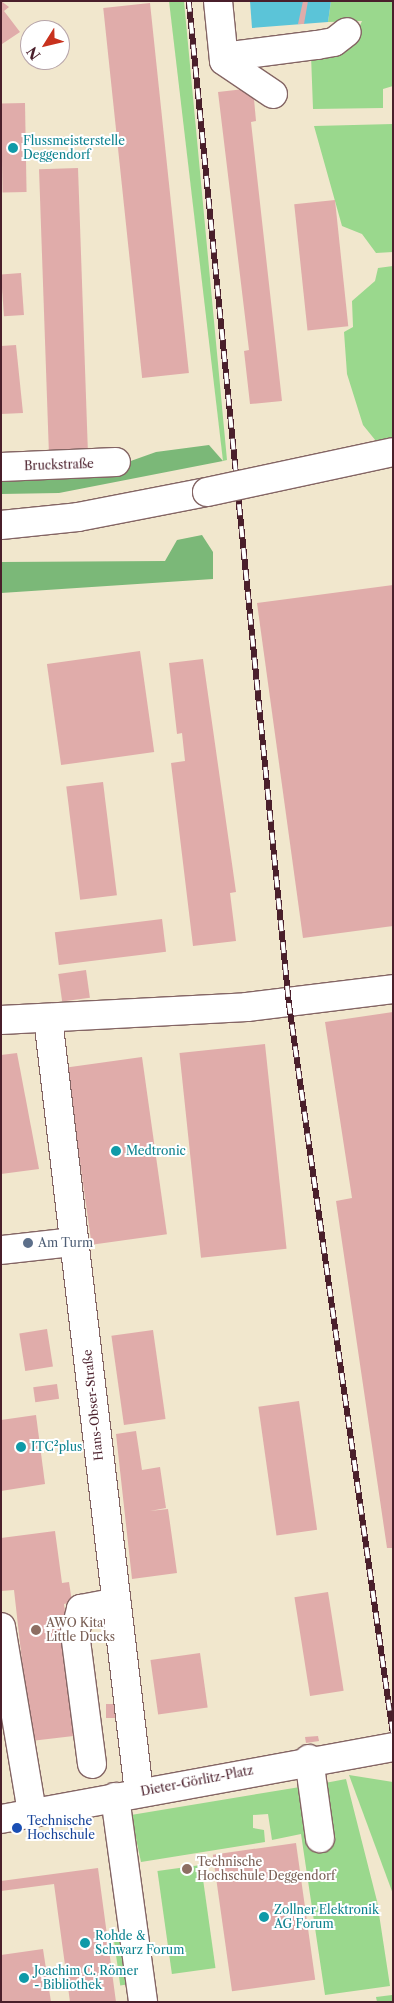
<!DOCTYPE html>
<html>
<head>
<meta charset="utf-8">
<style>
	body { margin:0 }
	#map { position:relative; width:394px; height:2003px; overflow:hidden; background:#f1e7cd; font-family:"Libre Caslon Text",serif }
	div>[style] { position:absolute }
	.green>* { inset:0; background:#9ad88d; transform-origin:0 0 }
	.forest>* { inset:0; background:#7bb878 }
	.water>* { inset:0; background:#5bc4d8 }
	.building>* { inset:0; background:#e0acaa; transform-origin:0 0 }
	.roads { filter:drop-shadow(1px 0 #846564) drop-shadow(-1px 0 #846564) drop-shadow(0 1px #846564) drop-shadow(0 -1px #846564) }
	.minor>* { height:28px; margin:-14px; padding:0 14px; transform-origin:14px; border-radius:14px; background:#fff }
	.major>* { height:28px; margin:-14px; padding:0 14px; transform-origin:14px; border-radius:14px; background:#fff }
	.rail>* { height:5.5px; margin-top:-2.75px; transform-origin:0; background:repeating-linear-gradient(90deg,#fff 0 11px,#4a1f2b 0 22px); box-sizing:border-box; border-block:1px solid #4a1f2b }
	.bridges { filter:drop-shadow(1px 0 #846564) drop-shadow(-1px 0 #846564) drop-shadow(0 1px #846564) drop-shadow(0 -1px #846564) }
	.major-bridge>* { height:28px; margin:-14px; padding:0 14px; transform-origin:14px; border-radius:14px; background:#fff }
	.dots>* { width:14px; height:14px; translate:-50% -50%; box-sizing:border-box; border:2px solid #fff; border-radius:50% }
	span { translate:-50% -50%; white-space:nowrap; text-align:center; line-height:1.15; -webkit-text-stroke:4px #fff; paint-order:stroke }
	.culture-label { font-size:12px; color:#0d838f }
	.left { translate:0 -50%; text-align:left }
	.street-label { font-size:12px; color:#4a1f2b }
	.service-label { font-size:12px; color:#4e5e75 }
	.education-label { font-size:12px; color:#785e54 }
	.transit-label { font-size:12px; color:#164399 }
	.frame { position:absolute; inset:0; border:2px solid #4a1f2b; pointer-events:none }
	.north { position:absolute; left:20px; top:20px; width:50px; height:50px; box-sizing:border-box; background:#fff; border:1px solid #b7a5aa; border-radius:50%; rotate:234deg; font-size:14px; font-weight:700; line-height:20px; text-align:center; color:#4a1f2b }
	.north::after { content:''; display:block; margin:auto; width:18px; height:22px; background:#c8321e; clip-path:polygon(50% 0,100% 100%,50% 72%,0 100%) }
</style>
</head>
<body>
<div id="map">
	<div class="green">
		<div style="clip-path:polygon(169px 1px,184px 1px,227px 460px,223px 461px)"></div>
		<div style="clip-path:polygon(331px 1px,393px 1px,393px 86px,383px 89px,383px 108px,313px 109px,311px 55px,350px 47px,362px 21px,328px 22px)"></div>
		<div style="clip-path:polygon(393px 124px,393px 252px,376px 253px,362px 234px,342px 226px,314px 126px)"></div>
		<div style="clip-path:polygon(393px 266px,393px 462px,363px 425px,347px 374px,344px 332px,353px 327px,352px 301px,375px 281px,378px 268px)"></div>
		<div style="clip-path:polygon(349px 1775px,393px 1782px,393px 1894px)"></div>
		<div style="clip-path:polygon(346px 1779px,377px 1901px,390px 1986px,325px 1995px,301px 1834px,272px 1840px,268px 1814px,253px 1815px,253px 1828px,264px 1830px,265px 1842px,141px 1862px,131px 1815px,300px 1787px,307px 1843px,335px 1840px,325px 1783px)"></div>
		<div style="left:201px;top:1865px;width:104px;height:44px;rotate:82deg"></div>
		<div style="left:127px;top:1940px;width:44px;height:13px;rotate:82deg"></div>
		<div style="clip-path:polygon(392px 1995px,393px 2002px,377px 2002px,376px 1997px)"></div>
	</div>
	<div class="forest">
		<div style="clip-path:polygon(209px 445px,223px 461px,59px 493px,1px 494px,1px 476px,111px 468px,156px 452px)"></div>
		<div style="clip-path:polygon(202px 535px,213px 552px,213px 579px,1px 593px,1px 562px,165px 561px,177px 540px)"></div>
	</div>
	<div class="water">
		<div style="clip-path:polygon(250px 1px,331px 1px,328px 22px,252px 28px)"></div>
	</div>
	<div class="building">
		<div style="clip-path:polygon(1px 1px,9px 7px,4px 11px,20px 32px,2px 44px)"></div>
		<div style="clip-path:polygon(303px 1px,308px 1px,304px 24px,298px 24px)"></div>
		<div style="left:150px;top:3px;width:372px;height:47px;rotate:84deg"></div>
		<div style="clip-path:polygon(253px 88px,256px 121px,251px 122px,282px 401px,250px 404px,244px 351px,249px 350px,218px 92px)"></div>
		<div style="left:25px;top:103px;width:89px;height:24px;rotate:89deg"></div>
		<div style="left:78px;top:168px;width:281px;height:39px;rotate:88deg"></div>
		<div style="left:335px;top:200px;width:127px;height:41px;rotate:84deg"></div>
		<div style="left:21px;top:273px;width:42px;height:20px;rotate:86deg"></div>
		<div style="clip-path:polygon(16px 345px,23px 413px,1px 414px,1px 346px)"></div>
		<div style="clip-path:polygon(393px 585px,393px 926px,303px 938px,257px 603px)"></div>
		<div style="left:140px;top:651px;width:102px;height:94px;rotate:82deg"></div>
		<div style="clip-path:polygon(203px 659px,236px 892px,230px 893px,236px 941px,193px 946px,171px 763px,185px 761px,182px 733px,177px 734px,169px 663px)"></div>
		<div style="left:103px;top:782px;width:114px;height:37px;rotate:83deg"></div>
		<div style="left:162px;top:919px;width:33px;height:108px;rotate:83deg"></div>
		<div style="left:86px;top:970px;width:28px;height:28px;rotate:82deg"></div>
		<div style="clip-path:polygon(393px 1012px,393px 1548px,387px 1548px,336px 1201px,352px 1198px,325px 1022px)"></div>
		<div style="left:265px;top:1044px;width:206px;height:86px;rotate:84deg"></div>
		<div style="clip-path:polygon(17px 1053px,39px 1169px,1px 1174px,1px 1055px)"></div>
		<div style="left:142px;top:1057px;width:179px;height:76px;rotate:82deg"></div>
		<div style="left:47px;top:1329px;width:38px;height:28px;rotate:81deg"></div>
		<div style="left:153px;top:1330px;width:90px;height:42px;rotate:82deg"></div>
		<div style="left:57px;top:1384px;width:15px;height:24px;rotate:82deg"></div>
		<div style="left:299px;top:1401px;width:130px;height:41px;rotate:82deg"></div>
		<div style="clip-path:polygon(36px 1415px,45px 1484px,1px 1491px,1px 1420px)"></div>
		<div style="clip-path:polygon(136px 1431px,142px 1470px,160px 1467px,166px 1508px,150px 1511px,168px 1509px,177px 1573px,132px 1579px,116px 1434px)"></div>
		<div style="clip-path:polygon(55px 1531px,62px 1583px,69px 1582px,72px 1602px,64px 1604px,82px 1735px,31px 1741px,14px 1590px,1px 1591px,1px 1538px)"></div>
		<div style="left:328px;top:1592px;width:100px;height:34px;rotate:81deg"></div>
		<div style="left:200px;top:1653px;width:55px;height:50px;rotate:82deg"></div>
		<div style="left:106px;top:1704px;width:9px;height:14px"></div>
		<div style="clip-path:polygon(318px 1736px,319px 1741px,306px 1743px,305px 1737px)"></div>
		<div style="left:296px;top:1843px;width:138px;height:84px;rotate:82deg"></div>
		<div style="clip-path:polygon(98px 1868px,116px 2002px,70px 2002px,54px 1884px,1px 1891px,1px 1881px)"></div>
		<div style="clip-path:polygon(43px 1949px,51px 2002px,1px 2002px,1px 1955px)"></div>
	</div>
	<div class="roads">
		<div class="minor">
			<div style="left:218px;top:1px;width:60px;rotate:84.3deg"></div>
			<div style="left:224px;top:61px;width:59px;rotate:34deg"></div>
			<div style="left:224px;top:52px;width:8px;rotate:30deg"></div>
			<div style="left:231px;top:56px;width:87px;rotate:-7.3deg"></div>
			<div style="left:317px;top:45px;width:17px;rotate:-10deg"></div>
			<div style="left:334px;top:42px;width:16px;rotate:-38deg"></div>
			<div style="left:1px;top:467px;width:115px;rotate:-2.5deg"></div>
			<div style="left:48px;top:1018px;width:780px;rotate:83.3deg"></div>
			<div style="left:1px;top:1020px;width:246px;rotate:-3deg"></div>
			<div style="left:247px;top:1007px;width:147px;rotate:-7deg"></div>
			<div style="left:1px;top:1250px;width:73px;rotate:-6.3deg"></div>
			<div style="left:1px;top:1627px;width:189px;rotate:80.5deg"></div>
			<div style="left:309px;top:1759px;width:80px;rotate:82.1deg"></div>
			<div style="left:92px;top:1764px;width:132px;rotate:-97.4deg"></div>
			<div style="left:75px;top:1633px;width:25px;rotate:-76deg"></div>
			<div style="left:81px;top:1609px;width:36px;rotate:-11deg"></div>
			<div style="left:115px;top:1797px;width:207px;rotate:82.2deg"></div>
			<div style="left:1px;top:1819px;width:399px;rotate:-10.4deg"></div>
		</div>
		<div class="major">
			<div style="left:1px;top:525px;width:77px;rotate:-5.9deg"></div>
			<div style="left:78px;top:517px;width:131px;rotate:-11deg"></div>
		</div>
	</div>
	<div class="rail">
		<div style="left:189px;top:1px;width:1007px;rotate:84.3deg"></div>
		<div style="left:289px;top:1003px;width:737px;rotate:81.89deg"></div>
	</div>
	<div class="bridges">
		<div class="major-bridge">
			<div style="left:207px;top:492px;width:190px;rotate:-12.1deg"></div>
		</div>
	</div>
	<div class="dots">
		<div style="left:13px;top:148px;background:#0f9aa8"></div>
		<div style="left:116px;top:1151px;background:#0f9aa8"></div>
		<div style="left:28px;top:1243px;background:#5c6f8a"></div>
		<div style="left:21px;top:1447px;background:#0f9aa8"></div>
		<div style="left:36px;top:1630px;background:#8d6e63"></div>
		<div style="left:17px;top:1828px;background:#1a4fb4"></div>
		<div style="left:187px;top:1869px;background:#8d6e63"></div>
		<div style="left:264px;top:1917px;background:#0f9aa8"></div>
		<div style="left:85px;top:1943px;background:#0f9aa8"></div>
		<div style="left:24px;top:1978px;background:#0f9aa8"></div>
	</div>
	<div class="culture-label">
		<span class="left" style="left:23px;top:148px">Flussmeisterstelle<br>Deggendorf</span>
		<span class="left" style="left:126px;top:1151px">Medtronic</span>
		<span class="left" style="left:31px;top:1447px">ITC²plus</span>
		<span class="left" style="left:274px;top:1917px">Zollner Elektronik<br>AG Forum</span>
		<span class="left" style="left:95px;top:1943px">Rohde &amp;<br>Schwarz Forum</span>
		<span class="left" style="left:34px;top:1978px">Joachim C. Römer<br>- Bibliothek</span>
	</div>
	<div class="street-label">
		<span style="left:59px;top:465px;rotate:-2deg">Bruckstraße</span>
		<span style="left:93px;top:1405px;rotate:-96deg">Hans-Obser-Straße</span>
		<span style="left:197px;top:1781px;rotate:-11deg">Dieter-Görlitz-Platz</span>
	</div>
	<div class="service-label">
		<span class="left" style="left:38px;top:1243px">Am Turm</span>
	</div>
	<div class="education-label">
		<span class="left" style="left:46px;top:1630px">AWO Kita<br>Little Ducks</span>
		<span class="left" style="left:197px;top:1869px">Technische<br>Hochschule Deggendorf</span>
	</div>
	<div class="transit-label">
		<span class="left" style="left:27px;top:1828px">Technische<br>Hochschule</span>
	</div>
	<div class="frame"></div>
	<div class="north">N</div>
</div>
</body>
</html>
